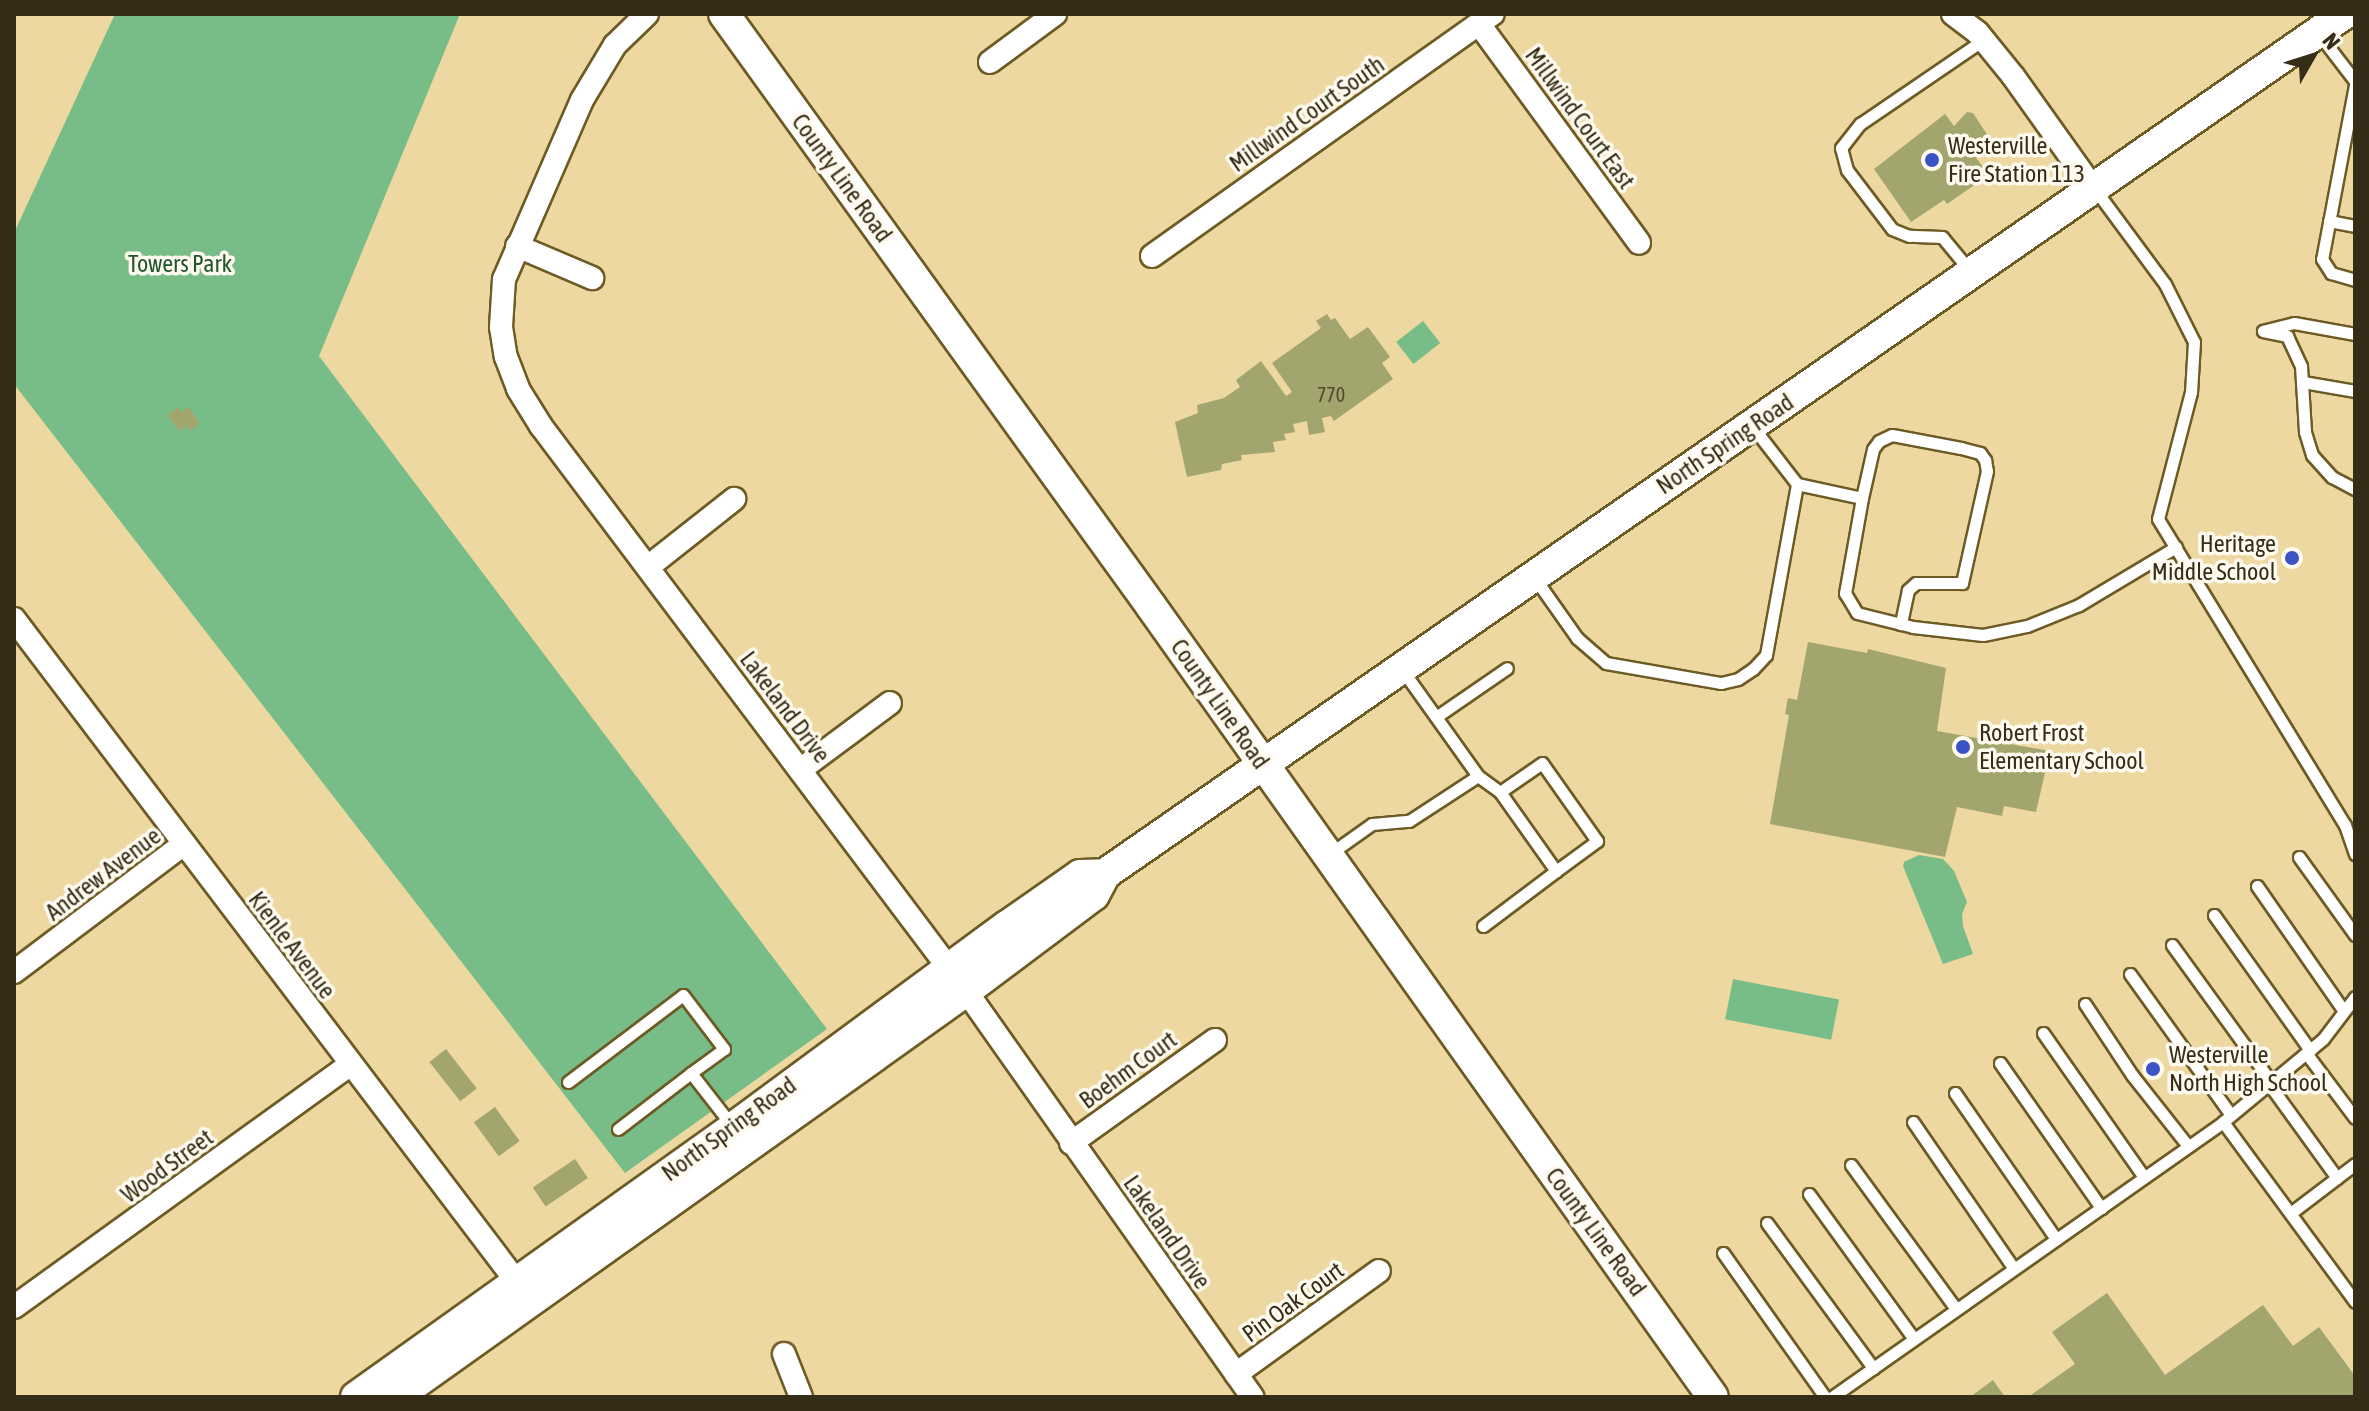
<!DOCTYPE html>
<html>
<head>
<meta charset="utf-8">
<style>
	body { margin:0 }
	#map { position:relative; width:2369px; height:1411px; overflow:hidden; background:#ecd8a0; font-family:"Asap Condensed",sans-serif }
	div>[style] { position:absolute }
	.green>* { inset:0; background:#78bd87; transform-origin:0 0 }
	.building>* { inset:0; background:#a3a56e; transform-origin:0 0 }
	.roads { filter:drop-shadow(2px 0 #6d5b25) drop-shadow(-2px 0 #6d5b25) drop-shadow(0 2px #6d5b25) drop-shadow(0 -2px #6d5b25) }
	.service>* { height:11px; margin:-5.5px; padding:0 5.5px; transform-origin:5.5px; border-radius:5.5px; background:#fff }
	.minor>* { height:22px; margin:-11px; padding:0 11px; transform-origin:11px; border-radius:11px; background:#fff }
	.secondary>* { height:30px; margin:-15px; padding:0 15px; transform-origin:15px; border-radius:15px; background:#fff }
	.dots>* { width:22px; height:22px; translate:-50% -50%; box-sizing:border-box; border:4px solid #fefaef; border-radius:50% }
	span { translate:-50% -50%; white-space:nowrap; text-align:center; line-height:1.15; -webkit-text-stroke:7px #fefaef; paint-order:stroke }
	.number-label { font-size:20px; color:#504b2d }
	.number-label span { -webkit-text-stroke-width:0 }
	.street-label { font-size:24px; color:#352d17 }
	.poi-label { font-size:24px; color:#352d17 }
	.left { translate:0 -50%; text-align:left }
	.right { translate:-100% -50%; text-align:right }
	.park-label { font-size:24px; color:#215730 }
	.frame { position:absolute; inset:0; border:16px solid #352d17; pointer-events:none }
	.north { position:absolute; left:2273px; top:16px; width:80px; height:80px; -webkit-text-stroke:6px #fefaef; paint-order:stroke; rotate:51deg; font-size:22px; font-weight:700; line-height:32px; text-align:center; color:#352d17 }
	.north::after { content:''; display:block; margin:auto; width:28px; height:36px; background:#352d17; clip-path:polygon(50% 0,100% 100%,50% 72%,0 100%) }
</style>
</head>
<body>
<div id="map">
	<div class="green">
		<div style="clip-path:polygon(115px 14px,460px 14px,319px 356px,827px 1029px,625px 1173px,14px 384px,14px 233px)"></div>
		<div style="left:1423px;top:321px;width:28px;height:34px;rotate:52deg"></div>
		<div style="clip-path:polygon(1919px 855px,1943px 859px,1954px 871px,1967px 902px,1962px 914px,1963px 926px,1973px 954px,1943px 964px,1903px 866px,1904px 862px)"></div>
		<div style="left:1733px;top:979px;width:108px;height:41px;rotate:11deg"></div>
	</div>
	<div class="building">
		<div style="clip-path:polygon(1967px 112px,1973px 113px,1990px 139px,1990px 143px,1971px 151px,1989px 175px,1947px 204px,1944px 200px,1911px 222px,1874px 169px,1945px 114px,1954px 126px)"></div>
		<div style="clip-path:polygon(1327px 314px,1331px 320px,1335px 318px,1350px 339px,1368px 327px,1390px 357px,1382px 363px,1393px 379px,1334px 421px,1331px 416px,1322px 418px,1325px 432px,1309px 435px,1307px 421px,1293px 424px,1295px 432px,1284px 434px,1286px 440px,1273px 442px,1275px 452px,1241px 455px,1242px 460px,1222px 464px,1221px 470px,1187px 477px,1175px 422px,1198px 413px,1197px 405px,1224px 398px,1240px 387px,1236px 380px,1261px 361px,1286px 396px,1292px 392px,1272px 363px,1321px 328px,1316px 321px)"></div>
		<div style="clip-path:polygon(178px 407px,182px 412px,188px 407px,200px 423px,190px 431px,187px 426px,179px 431px,167px 415px)"></div>
		<div style="clip-path:polygon(1808px 642px,1867px 653px,1868px 649px,1946px 668px,1937px 731px,2050px 751px,2036px 812px,2004px 806px,2002px 816px,1957px 807px,1945px 857px,1770px 824px,1789px 715px,1785px 714px,1788px 698px,1797px 700px)"></div>
		<div style="left:446px;top:1049px;width:50px;height:21px;rotate:52deg"></div>
		<div style="left:495px;top:1107px;width:42px;height:26px;rotate:54deg"></div>
		<div style="left:575px;top:1159px;width:23px;height:51px;rotate:56deg"></div>
		<div style="clip-path:polygon(2107px 1293px,2165px 1375px,2263px 1305px,2293px 1346px,2319px 1327px,2355px 1376px,2355px 1397px,2028px 1397px,2075px 1364px,2052px 1332px)"></div>
		<div style="clip-path:polygon(1993px 1380px,2005px 1397px,1970px 1397px)"></div>
	</div>
	<div class="roads">
		<div class="service">
			<div style="left:2318px;top:33px;width:61px;rotate:52.4deg"></div>
			<div style="left:2355px;top:85px;width:177px;rotate:100.7deg"></div>
			<div style="left:2322px;top:259px;width:17px;rotate:57deg"></div>
			<div style="left:2331px;top:273px;width:25px;rotate:16deg"></div>
			<div style="left:2094px;top:188px;width:119px;rotate:53.5deg"></div>
			<div style="left:2165px;top:284px;width:65px;rotate:63.4deg"></div>
			<div style="left:2194px;top:342px;width:50px;rotate:93.4deg"></div>
			<div style="left:2191px;top:392px;width:131px;rotate:104.6deg"></div>
			<div style="left:2158px;top:519px;width:359px;rotate:58.6deg"></div>
			<div style="left:2345px;top:825px;width:31px;rotate:71deg"></div>
			<div style="left:2329px;top:221px;width:26px;rotate:11deg"></div>
			<div style="left:1971px;top:272px;width:45px;rotate:-129.6deg"></div>
			<div style="left:1942px;top:237px;width:33px;rotate:-178deg"></div>
			<div style="left:1909px;top:236px;width:18px;rotate:-158deg"></div>
			<div style="left:1892px;top:229px;width:74px;rotate:-127.3deg"></div>
			<div style="left:1847px;top:170px;width:23px;rotate:-105deg"></div>
			<div style="left:1841px;top:148px;width:31px;rotate:-52deg"></div>
			<div style="left:1860px;top:124px;width:149px;rotate:-34.3deg"></div>
			<div style="left:2355px;top:334px;width:62px;rotate:-169.8deg"></div>
			<div style="left:2294px;top:323px;width:32px;rotate:166deg"></div>
			<div style="left:2263px;top:331px;width:25px;rotate:12deg"></div>
			<div style="left:2287px;top:336px;width:33px;rotate:65deg"></div>
			<div style="left:2301px;top:366px;width:66px;rotate:86.5deg"></div>
			<div style="left:2305px;top:432px;width:24px;rotate:73deg"></div>
			<div style="left:2312px;top:455px;width:30px;rotate:48deg"></div>
			<div style="left:2332px;top:477px;width:26px;rotate:28deg"></div>
			<div style="left:2303px;top:382px;width:53px;rotate:9.8deg"></div>
			<div style="left:1797px;top:484px;width:66px;rotate:12.2deg"></div>
			<div style="left:1862px;top:498px;width:97px;rotate:100.1deg"></div>
			<div style="left:1845px;top:593px;width:23px;rotate:59deg"></div>
			<div style="left:1857px;top:613px;width:58px;rotate:14deg"></div>
			<div style="left:1913px;top:627px;width:70px;rotate:6.5deg"></div>
			<div style="left:1983px;top:635px;width:45px;rotate:-11.6deg"></div>
			<div style="left:2027px;top:626px;width:56px;rotate:-22deg"></div>
			<div style="left:2079px;top:605px;width:113px;rotate:-30.9deg"></div>
			<div style="left:1862px;top:498px;width:50px;rotate:-77.3deg"></div>
			<div style="left:1873px;top:449px;width:10px;rotate:-53deg"></div>
			<div style="left:1879px;top:441px;width:14px;rotate:-25deg"></div>
			<div style="left:1892px;top:435px;width:70px;rotate:10.7deg"></div>
			<div style="left:1961px;top:448px;width:20px;rotate:15deg"></div>
			<div style="left:1980px;top:453px;width:9px;rotate:54deg"></div>
			<div style="left:1985px;top:460px;width:11px;rotate:80deg"></div>
			<div style="left:1987px;top:471px;width:115px;rotate:102.6deg"></div>
			<div style="left:1962px;top:583px;width:46px;rotate:180deg"></div>
			<div style="left:1916px;top:583px;width:11px;rotate:139deg"></div>
			<div style="left:1908px;top:590px;width:35px;rotate:102deg"></div>
			<div style="left:1534px;top:577px;width:75px;rotate:54.8deg"></div>
			<div style="left:1577px;top:638px;width:38px;rotate:41deg"></div>
			<div style="left:1606px;top:663px;width:117px;rotate:9.9deg"></div>
			<div style="left:1721px;top:683px;width:17px;rotate:-13deg"></div>
			<div style="left:1738px;top:679px;width:18px;rotate:-34deg"></div>
			<div style="left:1753px;top:669px;width:19px;rotate:-47deg"></div>
			<div style="left:1766px;top:655px;width:174px;rotate:-79.7deg"></div>
			<div style="left:1797px;top:484px;width:72px;rotate:-127.7deg"></div>
			<div style="left:1436px;top:717px;width:86px;rotate:-34.6deg"></div>
			<div style="left:1478px;top:776px;width:27px;rotate:36deg"></div>
			<div style="left:1331px;top:853px;width:50px;rotate:-35.3deg"></div>
			<div style="left:1372px;top:824px;width:37px;rotate:-5deg"></div>
			<div style="left:1409px;top:821px;width:82px;rotate:-33.1deg"></div>
			<div style="left:1478px;top:776px;width:129px;rotate:-125.5deg"></div>
			<div style="left:2299px;top:857px;width:96px;rotate:54.3deg"></div>
			<div style="left:2257px;top:886px;width:152px;rotate:55.2deg"></div>
			<div style="left:2214px;top:915px;width:166px;rotate:54.6deg"></div>
			<div style="left:1483px;top:926px;width:91px;rotate:-37deg"></div>
			<div style="left:1556px;top:871px;width:51px;rotate:-36.2deg"></div>
			<div style="left:1597px;top:841px;width:95px;rotate:-125.2deg"></div>
			<div style="left:1542px;top:763px;width:51px;rotate:145.4deg"></div>
			<div style="left:1500px;top:792px;width:97px;rotate:54.7deg"></div>
			<div style="left:2172px;top:945px;width:169px;rotate:54.1deg"></div>
			<div style="left:2130px;top:974px;width:173px;rotate:54.4deg"></div>
			<div style="left:2085px;top:1004px;width:85px;rotate:56.5deg"></div>
			<div style="left:2132px;top:1075px;width:90px;rotate:51.7deg"></div>
			<div style="left:2043px;top:1033px;width:176px;rotate:55deg"></div>
			<div style="left:2306px;top:1053px;width:81px;rotate:53deg"></div>
			<div style="left:2000px;top:1063px;width:177px;rotate:55.1deg"></div>
			<div style="left:568px;top:1082px;width:144px;rotate:-37.1deg"></div>
			<div style="left:683px;top:995px;width:68px;rotate:52.8deg"></div>
			<div style="left:724px;top:1049px;width:41px;rotate:144deg"></div>
			<div style="left:2269px;top:1084px;width:116px;rotate:54.1deg"></div>
			<div style="left:1955px;top:1093px;width:178px;rotate:55.3deg"></div>
			<div style="left:1913px;top:1122px;width:178px;rotate:55.5deg"></div>
			<div style="left:2223px;top:1122px;width:223px;rotate:53.7deg"></div>
			<div style="left:618px;top:1129px;width:92px;rotate:-37.5deg"></div>
			<div style="left:691px;top:1073px;width:68px;rotate:52.1deg"></div>
			<div style="left:1851px;top:1165px;width:178px;rotate:53.9deg"></div>
			<div style="left:1809px;top:1194px;width:179px;rotate:54.1deg"></div>
			<div style="left:2292px;top:1212px;width:79px;rotate:-37.3deg"></div>
			<div style="left:1767px;top:1223px;width:180px;rotate:53.8deg"></div>
			<div style="left:1723px;top:1253px;width:176px;rotate:54.7deg"></div>
			<div style="left:1832px;top:1397px;width:478px;rotate:-35.1deg"></div>
			<div style="left:2223px;top:1122px;width:130px;rotate:-39.7deg"></div>
			<div style="left:2323px;top:1039px;width:53px;rotate:-52.7deg"></div>
		</div>
		<div class="minor">
			<div style="left:647px;top:14px;width:45px;rotate:135.9deg"></div>
			<div style="left:615px;top:45px;width:64px;rotate:121deg"></div>
			<div style="left:582px;top:100px;width:195px;rotate:113.5deg"></div>
			<div style="left:504px;top:279px;width:48px;rotate:93.6deg"></div>
			<div style="left:501px;top:327px;width:30px;rotate:81deg"></div>
			<div style="left:506px;top:357px;width:34px;rotate:69deg"></div>
			<div style="left:518px;top:389px;width:44px;rotate:58.1deg"></div>
			<div style="left:541px;top:426px;width:707px;rotate:53.05deg"></div>
			<div style="left:966px;top:991px;width:497px;rotate:54.8deg"></div>
			<div style="left:1953px;top:14px;width:31px;rotate:37deg"></div>
			<div style="left:1978px;top:33px;width:55px;rotate:50.9deg"></div>
			<div style="left:2013px;top:76px;width:138px;rotate:54.5deg"></div>
			<div style="left:1479px;top:24px;width:271px;rotate:53.8deg"></div>
			<div style="left:990px;top:62px;width:81px;rotate:-36.4deg"></div>
			<div style="left:517px;top:246px;width:82px;rotate:23.1deg"></div>
			<div style="left:1152px;top:256px;width:418px;rotate:-35.4deg"></div>
			<div style="left:648px;top:567px;width:110px;rotate:-38.3deg"></div>
			<div style="left:14px;top:619px;width:847px;rotate:52.82deg"></div>
			<div style="left:800px;top:770px;width:112px;rotate:-36.7deg"></div>
			<div style="left:14px;top:972px;width:213px;rotate:-37deg"></div>
			<div style="left:1071px;top:1143px;width:177px;rotate:-35.6deg"></div>
			<div style="left:14px;top:1307px;width:413px;rotate:-35.8deg"></div>
			<div style="left:784px;top:1354px;width:46px;rotate:68.4deg"></div>
			<div style="left:1236px;top:1374px;width:176px;rotate:-35.8deg"></div>
		</div>
		<div class="secondary">
			<div style="left:724px;top:14px;width:730px;rotate:54.2deg"></div>
			<div style="left:1151px;top:606px;width:970px;rotate:54.61deg"></div>
			<div style="left:356px;top:1397px;width:465px;rotate:-35.5deg"></div>
			<div style="left:734px;top:1127px;width:339px;rotate:-36.4deg"></div>
			<div style="left:1007px;top:926px;width:89px;rotate:-34.9deg"></div>
			<div style="left:1080px;top:875px;width:25px;rotate:-2deg"></div>
			<div style="left:396px;top:1397px;width:700px;rotate:-35.46deg"></div>
			<div style="left:966px;top:991px;width:160px;rotate:-36.9deg"></div>
			<div style="left:1094px;top:895px;width:24px;rotate:-62deg"></div>
			<div style="left:1105px;top:874px;width:1508px;rotate:-34.76deg"></div>
		</div>
	</div>
	<div class="dots">
		<div style="left:1932px;top:160px;background:#3c53c6"></div>
		<div style="left:2292px;top:558px;background:#3c53c6"></div>
		<div style="left:1963px;top:747px;background:#3c53c6"></div>
		<div style="left:2153px;top:1069px;background:#3c53c6"></div>
	</div>
	<div class="number-label">
		<span style="left:1331px;top:394px">770</span>
	</div>
	<div class="street-label">
		<span style="left:1307px;top:114px;rotate:-35deg">Millwind Court South</span>
		<span style="left:1580px;top:118px;rotate:54deg">Millwind Court East</span>
		<span style="left:842px;top:178px;rotate:54deg">County Line Road</span>
		<span style="left:1725px;top:444px;rotate:-34deg">North Spring Road</span>
		<span style="left:1220px;top:704px;rotate:55deg">County Line Road</span>
		<span style="left:785px;top:707px;rotate:53deg">Lakeland Drive</span>
		<span style="left:103px;top:874px;rotate:-37deg">Andrew Avenue</span>
		<span style="left:292px;top:945px;rotate:53deg">Kienle Avenue</span>
		<span style="left:1128px;top:1070px;rotate:-36deg">Boehm Court</span>
		<span style="left:729px;top:1129px;rotate:-36deg">North Spring Road</span>
		<span style="left:167px;top:1166px;rotate:-36deg">Wood Street</span>
		<span style="left:1167px;top:1232px;rotate:55deg">Lakeland Drive</span>
		<span style="left:1596px;top:1232px;rotate:54deg">County Line Road</span>
		<span style="left:1293px;top:1302px;rotate:-36deg">Pin Oak Court</span>
	</div>
	<div class="poi-label">
		<span class="left" style="left:1948px;top:160px">Westerville<br>Fire Station 113</span>
		<span class="right" style="left:2276px;top:558px">Heritage<br>Middle School</span>
		<span class="left" style="left:1979px;top:747px">Robert Frost<br>Elementary School</span>
		<span class="left" style="left:2169px;top:1069px">Westerville<br>North High School</span>
	</div>
	<div class="park-label">
		<span style="left:180px;top:264px">Towers Park</span>
	</div>
	<div class="frame"></div>
	<div class="north">N</div>
</div>
</body>
</html>
